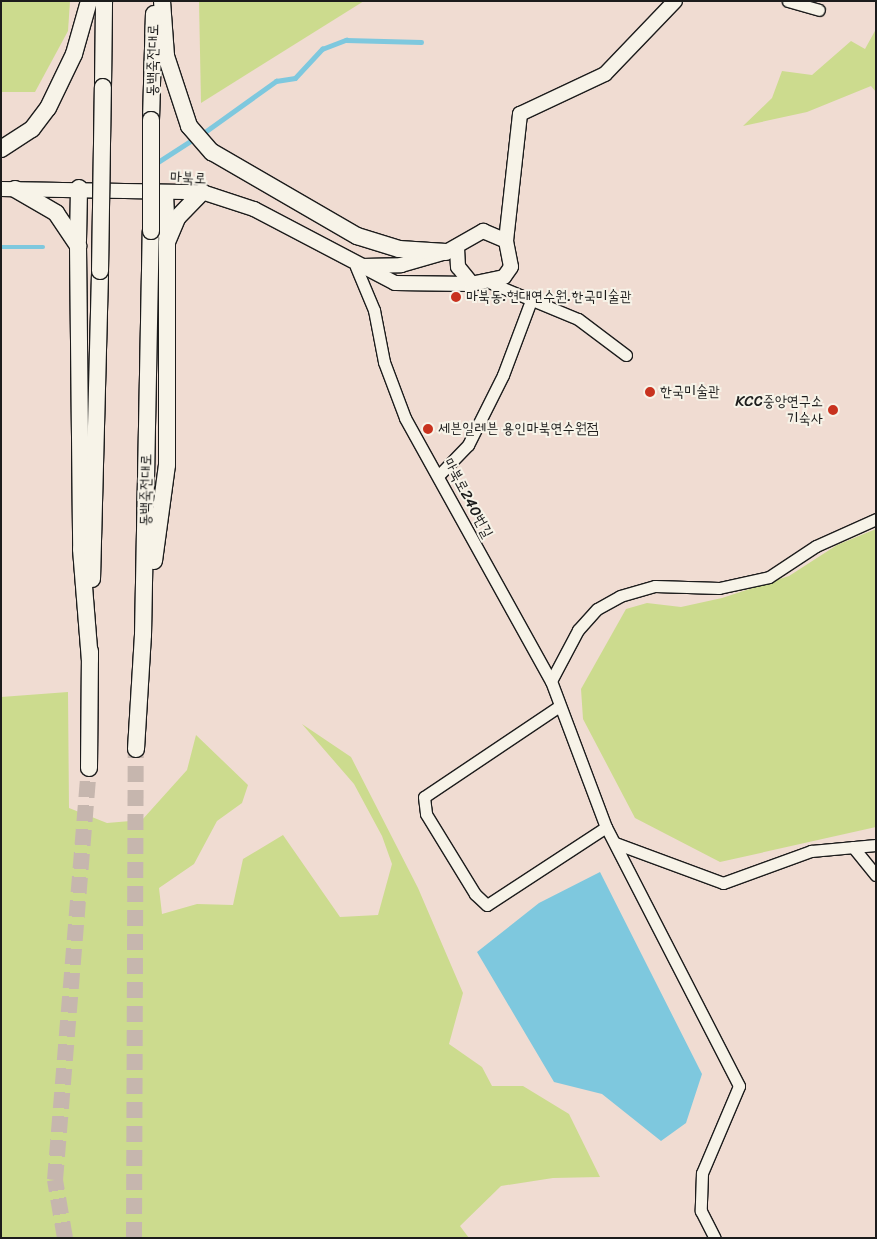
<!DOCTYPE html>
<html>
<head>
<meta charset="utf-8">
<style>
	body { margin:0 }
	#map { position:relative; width:877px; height:1239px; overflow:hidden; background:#f0dcd2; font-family:Sriracha,"Poor Story",sans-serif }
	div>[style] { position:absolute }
	.green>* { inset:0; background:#ccdb8e }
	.water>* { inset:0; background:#7ec8de }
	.stream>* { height:4.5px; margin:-2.25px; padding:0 2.25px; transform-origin:2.25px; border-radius:2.25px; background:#7ec8de }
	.secondary-tunnel>* { height:16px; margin-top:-8px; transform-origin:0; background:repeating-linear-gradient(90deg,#c6b6ae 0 16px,transparent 0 24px) }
	.roads { filter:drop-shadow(1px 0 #1c1c1c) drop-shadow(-1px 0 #1c1c1c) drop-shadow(0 1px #1c1c1c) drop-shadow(0 -1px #1c1c1c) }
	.minor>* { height:11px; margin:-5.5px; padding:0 5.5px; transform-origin:5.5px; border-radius:5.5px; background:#f7f3e8 }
	.tertiary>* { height:14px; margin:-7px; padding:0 7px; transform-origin:7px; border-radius:7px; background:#f7f3e8 }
	.secondary>* { height:16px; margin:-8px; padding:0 8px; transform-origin:8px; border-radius:8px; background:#f7f3e8 }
	.bridges { filter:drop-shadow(1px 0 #1c1c1c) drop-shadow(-1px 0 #1c1c1c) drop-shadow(0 1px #1c1c1c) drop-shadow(0 -1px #1c1c1c) }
	.secondary-bridge>* { height:16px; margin:-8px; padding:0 8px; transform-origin:8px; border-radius:8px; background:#f7f3e8 }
	.dots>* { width:14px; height:14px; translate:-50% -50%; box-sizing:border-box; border:2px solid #f7f3e8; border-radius:50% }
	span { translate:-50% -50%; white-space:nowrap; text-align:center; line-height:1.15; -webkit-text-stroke:4px #f7f3e8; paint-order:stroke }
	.street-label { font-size:15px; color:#1c1c1c }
	.poi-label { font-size:15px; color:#1c1c1c }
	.left { translate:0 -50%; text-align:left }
	.right { translate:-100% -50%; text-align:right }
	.frame { position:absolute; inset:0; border:2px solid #1c1c1c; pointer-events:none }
</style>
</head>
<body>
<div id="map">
	<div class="green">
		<div style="clip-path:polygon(1px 1px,70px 1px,68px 31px,35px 92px,1px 92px)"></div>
		<div style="clip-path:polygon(199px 1px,364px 1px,201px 103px)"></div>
		<div style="clip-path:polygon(876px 29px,876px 92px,871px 86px,807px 112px,743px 126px,772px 98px,782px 71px,812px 75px,851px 41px,865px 49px)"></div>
		<div style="clip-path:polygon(876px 529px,876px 827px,720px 862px,635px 818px,583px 719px,581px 689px,626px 609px,647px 603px,681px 607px,722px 598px,789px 576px,837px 545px)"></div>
		<div style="clip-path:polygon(68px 692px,69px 808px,107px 823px,142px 820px,187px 770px,196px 735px,248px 785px,242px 803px,217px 821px,194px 864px,159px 888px,162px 914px,197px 904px,233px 905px,243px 859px,283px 835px,340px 917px,378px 915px,392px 864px,382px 836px,354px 784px,302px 724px,351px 757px,418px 888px,463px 993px,449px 1044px,482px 1067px,492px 1086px,523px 1086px,569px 1114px,600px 1177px,553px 1178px,501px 1186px,460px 1226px,469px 1238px,1px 1238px,1px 697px)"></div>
	</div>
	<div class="water">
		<div style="clip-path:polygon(600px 872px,702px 1074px,686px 1123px,661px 1141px,602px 1094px,554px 1082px,477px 952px,539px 903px)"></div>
	</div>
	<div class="stream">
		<div style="left:202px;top:134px;width:91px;rotate:-35.6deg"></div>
		<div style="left:276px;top:81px;width:19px;rotate:-9deg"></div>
		<div style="left:295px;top:78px;width:40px;rotate:-47deg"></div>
		<div style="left:322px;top:49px;width:26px;rotate:-21deg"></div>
		<div style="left:346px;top:40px;width:75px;rotate:1.5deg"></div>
		<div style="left:155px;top:164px;width:48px;rotate:-33deg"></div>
		<div style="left:1px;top:247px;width:42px"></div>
	</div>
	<div class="secondary-tunnel">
		<div style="left:65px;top:1238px;width:59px;rotate:-99.8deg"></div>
		<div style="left:55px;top:1180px;width:413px;rotate:-85.3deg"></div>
		<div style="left:134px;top:1238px;width:489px;rotate:-89.8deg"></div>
	</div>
	<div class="roads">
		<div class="minor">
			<div style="left:788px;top:1px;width:32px;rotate:16deg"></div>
			<div style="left:356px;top:267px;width:47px;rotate:67.3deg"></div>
			<div style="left:374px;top:310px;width:53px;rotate:79.1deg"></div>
			<div style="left:384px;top:362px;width:60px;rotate:69.4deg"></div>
			<div style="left:405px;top:418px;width:301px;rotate:61deg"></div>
			<div style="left:551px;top:681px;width:156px;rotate:69.4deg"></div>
			<div style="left:606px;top:827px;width:291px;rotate:62.8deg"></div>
			<div style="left:739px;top:1086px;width:95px;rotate:113deg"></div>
			<div style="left:702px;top:1173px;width:38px;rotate:92deg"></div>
			<div style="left:701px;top:1211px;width:30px;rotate:63deg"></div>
			<div style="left:491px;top:283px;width:94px;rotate:22.5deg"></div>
			<div style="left:578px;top:319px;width:60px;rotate:36.9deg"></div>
			<div style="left:439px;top:475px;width:42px;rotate:-46deg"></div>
			<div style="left:468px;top:445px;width:78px;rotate:-63.4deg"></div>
			<div style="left:503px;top:375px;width:77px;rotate:-69.4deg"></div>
			<div style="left:551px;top:681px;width:58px;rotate:-62.1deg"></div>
			<div style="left:578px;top:630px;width:28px;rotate:-48deg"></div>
			<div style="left:597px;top:609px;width:26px;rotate:-29deg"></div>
			<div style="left:620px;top:596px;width:36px;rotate:-16deg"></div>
			<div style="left:655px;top:586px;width:64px;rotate:1.8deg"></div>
			<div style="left:719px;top:588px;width:51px;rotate:-12.4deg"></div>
			<div style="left:769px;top:577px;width:56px;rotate:-33.4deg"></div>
			<div style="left:816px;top:546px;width:66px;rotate:-24.2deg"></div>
			<div style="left:558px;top:707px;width:161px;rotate:146.1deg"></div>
			<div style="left:424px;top:797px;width:17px;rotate:83deg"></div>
			<div style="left:426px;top:814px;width:94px;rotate:58.5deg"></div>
			<div style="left:475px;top:894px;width:16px;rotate:43deg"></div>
			<div style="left:487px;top:905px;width:142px;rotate:-33.2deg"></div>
			<div style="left:615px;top:843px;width:115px;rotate:20.3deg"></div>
			<div style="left:723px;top:883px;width:94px;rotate:-20deg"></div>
			<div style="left:811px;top:851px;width:65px;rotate:-5.3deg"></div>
			<div style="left:853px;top:847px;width:36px;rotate:51deg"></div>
		</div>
		<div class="tertiary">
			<div style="left:1px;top:189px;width:201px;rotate:0.9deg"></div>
			<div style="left:202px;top:192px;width:55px;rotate:18.1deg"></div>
			<div style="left:254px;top:209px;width:159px;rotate:27.7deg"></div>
			<div style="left:395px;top:283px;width:77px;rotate:0.7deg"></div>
			<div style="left:506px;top:241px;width:128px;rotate:-83.7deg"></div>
			<div style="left:520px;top:114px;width:94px;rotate:-25.2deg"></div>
			<div style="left:605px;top:74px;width:101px;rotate:-46.2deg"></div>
			<div style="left:362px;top:266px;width:39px;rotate:-1deg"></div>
			<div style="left:401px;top:265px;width:47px;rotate:-16.1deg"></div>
			<div style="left:446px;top:252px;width:43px;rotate:-29.6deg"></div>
			<div style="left:483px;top:231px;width:25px;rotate:23deg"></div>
			<div style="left:506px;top:241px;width:26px;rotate:79deg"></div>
			<div style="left:511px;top:267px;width:12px;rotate:125deg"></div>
			<div style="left:504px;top:277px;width:33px;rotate:168deg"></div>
			<div style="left:472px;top:284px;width:22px;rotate:-129deg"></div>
			<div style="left:458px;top:267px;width:18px;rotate:-93deg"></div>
		</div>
		<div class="secondary">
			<div style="left:162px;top:1px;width:55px;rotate:85.8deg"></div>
			<div style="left:166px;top:56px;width:74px;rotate:71.8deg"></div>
			<div style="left:189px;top:126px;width:35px;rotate:49deg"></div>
			<div style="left:212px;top:152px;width:168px;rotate:30.1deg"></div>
			<div style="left:357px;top:236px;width:44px;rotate:17.2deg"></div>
			<div style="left:399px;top:249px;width:47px;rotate:3.7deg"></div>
			<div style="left:103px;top:87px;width:86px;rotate:-89.3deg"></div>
			<div style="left:151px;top:120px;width:106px;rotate:-88.4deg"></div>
			<div style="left:1px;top:149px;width:37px;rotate:-33deg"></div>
			<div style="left:32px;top:129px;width:26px;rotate:-53deg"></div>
			<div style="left:48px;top:108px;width:60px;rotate:-64.3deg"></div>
			<div style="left:74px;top:54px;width:55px;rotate:-74.2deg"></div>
			<div style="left:15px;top:189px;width:48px;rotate:30.3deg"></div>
			<div style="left:56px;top:213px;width:40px;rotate:56deg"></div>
			<div style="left:78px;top:246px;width:303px;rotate:89.4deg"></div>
			<div style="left:81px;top:549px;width:111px;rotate:85.4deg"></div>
			<div style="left:165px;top:194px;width:43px;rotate:87.3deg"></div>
			<div style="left:78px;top:241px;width:53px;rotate:-88.9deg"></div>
			<div style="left:154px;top:561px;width:97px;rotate:-82.3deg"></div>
			<div style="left:167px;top:465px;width:223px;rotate:-90deg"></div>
			<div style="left:167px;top:242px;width:26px;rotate:-67deg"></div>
			<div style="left:177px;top:218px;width:36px;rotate:-46deg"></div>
			<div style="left:92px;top:579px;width:308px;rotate:-88.5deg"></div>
			<div style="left:136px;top:749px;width:114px;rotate:-86.5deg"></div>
			<div style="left:143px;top:635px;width:404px;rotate:-88.9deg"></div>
			<div style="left:89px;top:768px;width:117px;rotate:-89.5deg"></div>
		</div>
	</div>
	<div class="bridges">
		<div class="secondary-bridge">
			<div style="left:151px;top:231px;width:111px;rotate:-90deg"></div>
			<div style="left:100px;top:271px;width:184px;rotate:-89.1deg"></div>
		</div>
	</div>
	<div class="dots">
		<div style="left:456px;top:297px;background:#c8321e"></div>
		<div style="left:650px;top:392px;background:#c8321e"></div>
		<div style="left:833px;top:410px;background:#c8321e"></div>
		<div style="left:428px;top:429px;background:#c8321e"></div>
	</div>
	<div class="street-label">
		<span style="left:153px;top:60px;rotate:-89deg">동백죽전대로</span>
		<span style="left:188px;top:178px;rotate:3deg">마북로</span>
		<span style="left:146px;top:490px;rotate:-89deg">동백죽전대로</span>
		<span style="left:468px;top:498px;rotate:62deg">마북로240번길</span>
	</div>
	<div class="poi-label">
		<span class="left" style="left:466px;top:297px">마북동.현대연수원.한국미술관</span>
		<span class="left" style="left:660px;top:392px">한국미술관</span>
		<span class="right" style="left:823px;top:410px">KCC중앙연구소<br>기숙사</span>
		<span class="left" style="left:438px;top:429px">세븐일레븐 용인마북연수원점</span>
	</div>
	<div class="frame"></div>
</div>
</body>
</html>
